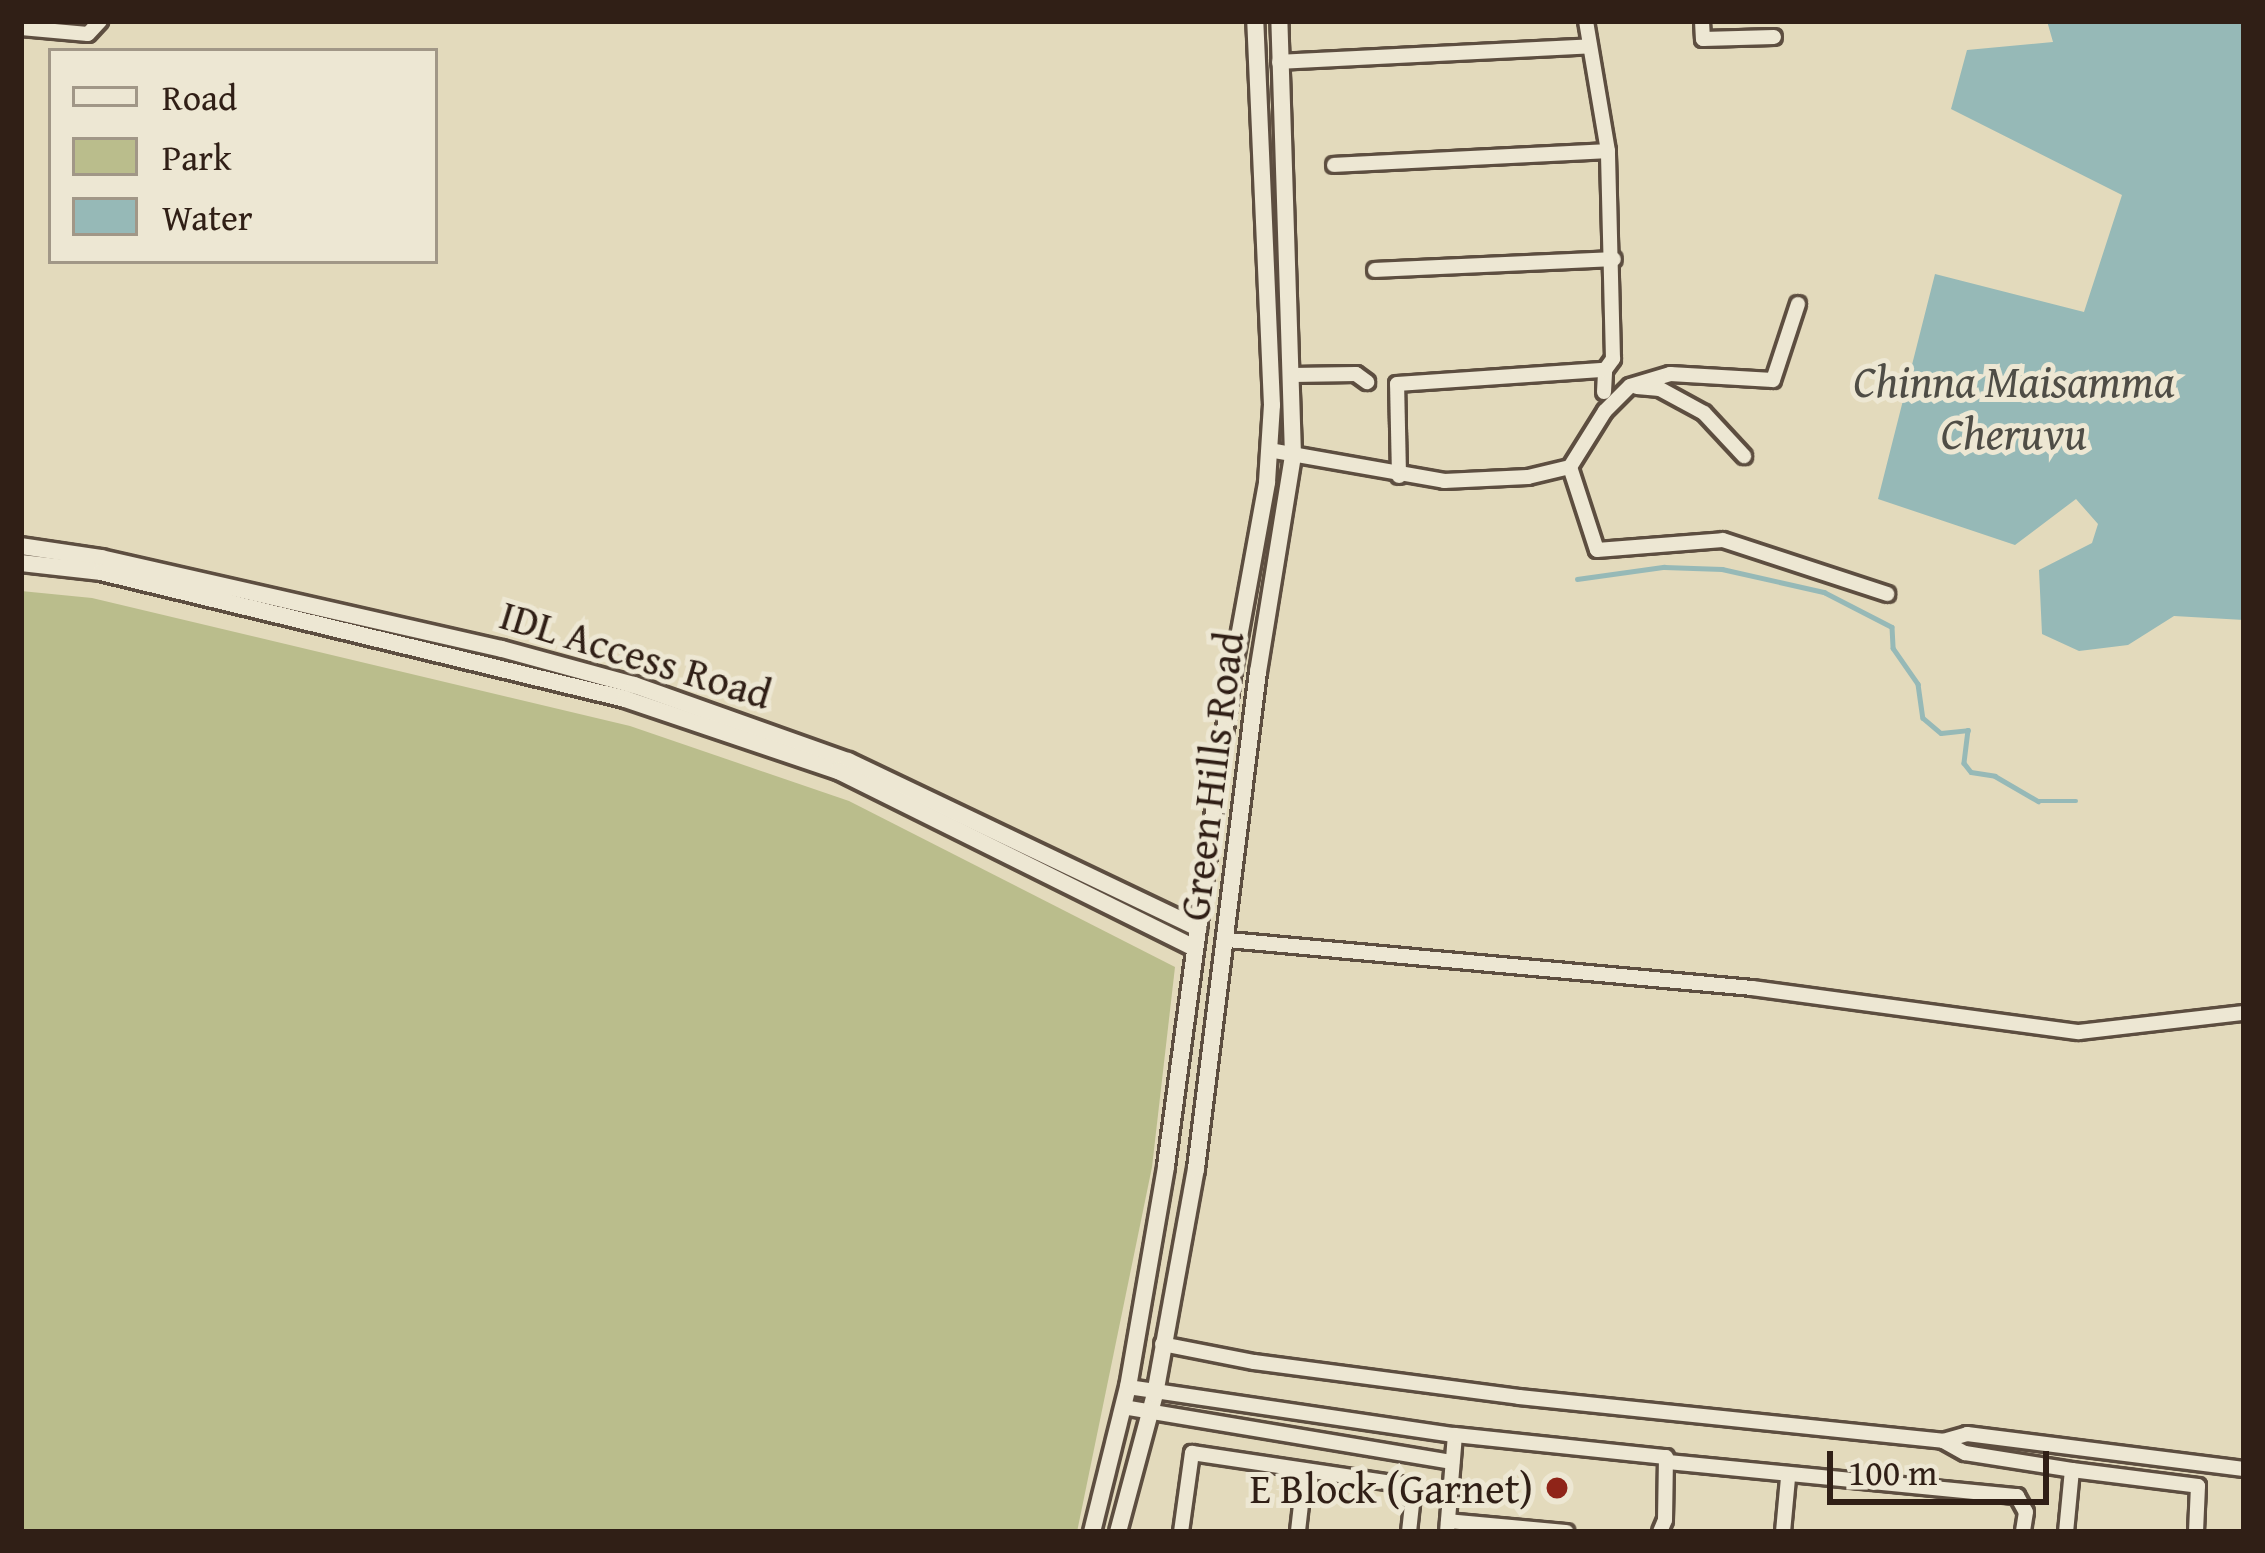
<!DOCTYPE html>
<html>
<head>
<meta charset="utf-8">
<style>
	body { margin:0 }
	#map { position:relative; width:2265px; height:1553px; overflow:hidden; background:#e3dabc; font-family:"Gentium Book Plus",serif }
	div>[style] { position:absolute }
	.green>* { inset:0; background:#babd8c }
	.water>* { inset:0; background:#96b9b7 }
	.stream>* { height:4.5px; margin:-2.25px; padding:0 2.25px; transform-origin:2.25px; border-radius:2.25px; background:#96b9b7 }
	.roads { filter:drop-shadow(3px 0 #5d4e40) drop-shadow(-3px 0 #5d4e40) drop-shadow(0 3px #5d4e40) drop-shadow(0 -3px #5d4e40) }
	.minor>* { height:14px; margin:-7px; padding:0 7px; transform-origin:7px; border-radius:7px; background:#ede7d3 }
	.tertiary>* { height:16px; margin:-8px; padding:0 8px; transform-origin:8px; border-radius:8px; background:#ede7d3 }
	.dots>* { width:33px; height:33px; translate:-50% -50%; box-sizing:border-box; border:6px solid #ede7d3; border-radius:50% }
	span { translate:-50% -50%; white-space:nowrap; text-align:center; line-height:1.15; -webkit-text-stroke:10px #ede7d3; paint-order:stroke }
	.street-label { font-size:42px; color:#301f16 }
	.poi-label { font-size:42px; color:#301f16 }
	.right { translate:-100% -50%; text-align:right }
	.water-label { font-size:45px; color:#4f4d46; font-style:italic }
	.frame { position:absolute; inset:0; border:24px solid #301f16; pointer-events:none }
	.legend { position:absolute; left:48px; top:48px; width:390px; height:216px; box-sizing:border-box; background:#ede7d3; border:3px solid #a19787; margin:0; padding:15px 21px; list-style:none; font-size:36px; color:#301f16 }
	.legend li { display:flex; align-items:center; gap:24px; height:60px }
	.legend b { width:60px; border:3px solid #a19787 }
	.scale { position:absolute; left:1827px; top:1451px; width:222px; height:54px; box-sizing:border-box; border:6px solid #301f16; border-top:0; padding-left:15px; font-size:36px; line-height:42px; white-space:nowrap; color:#301f16; -webkit-text-stroke:9px #ede7d3; paint-order:stroke }
</style>
</head>
<body>
<div id="map">
	<div class="green">
		<div style="clip-path:polygon(21px 591px,92px 598px,630px 726px,849px 801px,1175px 967px,1152px 1167px,1077px 1532px,21px 1532px)"></div>
	</div>
	<div class="water">
		<div style="clip-path:polygon(2047px 21px,2244px 21px,2244px 620px,2174px 616px,2128px 645px,2079px 651px,2042px 634px,2039px 570px,2092px 543px,2098px 524px,2076px 499px,2015px 545px,1878px 499px,1935px 274px,2084px 312px,2122px 195px,1951px 109px,1967px 50px,2053px 42px)"></div>
	</div>
	<div class="stream">
		<div style="left:1577px;top:579px;width:88px;rotate:-7.9deg"></div>
		<div style="left:1664px;top:567px;width:58px;rotate:2deg"></div>
		<div style="left:1722px;top:569px;width:105px;rotate:12.7deg"></div>
		<div style="left:1824px;top:592px;width:76px;rotate:27.2deg"></div>
		<div style="left:1892px;top:627px;width:21px;rotate:87deg"></div>
		<div style="left:1893px;top:648px;width:44px;rotate:55.2deg"></div>
		<div style="left:1918px;top:684px;width:34px;rotate:82deg"></div>
		<div style="left:1923px;top:718px;width:23px;rotate:40deg"></div>
		<div style="left:1941px;top:733px;width:27px;rotate:-6deg"></div>
		<div style="left:1968px;top:730px;width:33px;rotate:97deg"></div>
		<div style="left:1964px;top:763px;width:11px;rotate:52deg"></div>
		<div style="left:1971px;top:772px;width:24px;rotate:9deg"></div>
		<div style="left:1995px;top:776px;width:50px;rotate:30.2deg"></div>
		<div style="left:2038px;top:801px;width:38px"></div>
	</div>
	<div class="roads">
		<div class="minor">
			<div style="left:1702px;top:21px;width:18px;rotate:87deg"></div>
			<div style="left:1703px;top:39px;width:71px;rotate:-1.6deg"></div>
			<div style="left:21px;top:28px;width:67px;rotate:5.1deg"></div>
			<div style="left:88px;top:34px;width:18px;rotate:-47deg"></div>
			<div style="left:1279px;top:62px;width:311px;rotate:-2.9deg"></div>
			<div style="left:1334px;top:165px;width:274px;rotate:-2.9deg"></div>
			<div style="left:1375px;top:270px;width:239px;rotate:-2.6deg"></div>
			<div style="left:1292px;top:375px;width:64px;rotate:-0.9deg"></div>
			<div style="left:1356px;top:374px;width:14px;rotate:36deg"></div>
			<div style="left:1637px;top:387px;width:23px;rotate:5deg"></div>
			<div style="left:1660px;top:389px;width:50px;rotate:28.6deg"></div>
			<div style="left:1704px;top:413px;width:59px;rotate:47.1deg"></div>
			<div style="left:1604px;top:392px;width:22px;rotate:-87deg"></div>
			<div style="left:1269px;top:450px;width:178px;rotate:10deg"></div>
			<div style="left:1444px;top:481px;width:84px;rotate:-2.7deg"></div>
			<div style="left:1528px;top:477px;width:43px;rotate:-13.4deg"></div>
			<div style="left:1570px;top:467px;width:66px;rotate:-58deg"></div>
			<div style="left:1605px;top:411px;width:35px;rotate:-45deg"></div>
			<div style="left:1630px;top:386px;width:42px;rotate:-16.7deg"></div>
			<div style="left:1670px;top:374px;width:103px;rotate:3.3deg"></div>
			<div style="left:1773px;top:380px;width:80px;rotate:-71.8deg"></div>
			<div style="left:1570px;top:467px;width:87px;rotate:72deg"></div>
			<div style="left:1597px;top:550px;width:126px;rotate:-4.5deg"></div>
			<div style="left:1723px;top:540px;width:173px;rotate:18.2deg"></div>
			<div style="left:1399px;top:476px;width:92px;rotate:-91.2deg"></div>
			<div style="left:1397px;top:384px;width:208px;rotate:-3.9deg"></div>
			<div style="left:1605px;top:370px;width:14px;rotate:-54deg"></div>
			<div style="left:1613px;top:359px;width:208px;rotate:-91.4deg"></div>
			<div style="left:1608px;top:151px;width:132px;rotate:-99.6deg"></div>
			<div style="left:1228px;top:940px;width:526px;rotate:5.23deg"></div>
			<div style="left:1752px;top:988px;width:330px;rotate:7.7deg"></div>
			<div style="left:2079px;top:1032px;width:166px;rotate:-6.6deg"></div>
			<div style="left:1162px;top:1344px;width:94px;rotate:11.1deg"></div>
			<div style="left:1254px;top:1362px;width:267px;rotate:7.5deg"></div>
			<div style="left:1519px;top:1397px;width:426px;rotate:5.9deg"></div>
			<div style="left:1943px;top:1441px;width:25px;rotate:-16deg"></div>
			<div style="left:1967px;top:1434px;width:279px;rotate:7.2deg"></div>
			<div style="left:1128px;top:1387px;width:331px;rotate:8.4deg"></div>
			<div style="left:1123px;top:1407px;width:334px;rotate:9.5deg"></div>
			<div style="left:1943px;top:1441px;width:25px;rotate:29deg"></div>
			<div style="left:1965px;top:1453px;width:108px;rotate:9deg"></div>
			<div style="left:2072px;top:1470px;width:62px;rotate:95.5deg"></div>
			<div style="left:1668px;top:1462px;width:351px;rotate:5.6deg"></div>
			<div style="left:2017px;top:1496px;width:18px;rotate:61deg"></div>
			<div style="left:2026px;top:1512px;width:20px;rotate:99deg"></div>
			<div style="left:2072px;top:1470px;width:127px;rotate:7.2deg"></div>
			<div style="left:2198px;top:1486px;width:46px;rotate:92.5deg"></div>
			<div style="left:1448px;top:1521px;width:119px;rotate:5.3deg"></div>
			<div style="left:1298px;top:1531px;width:61px;rotate:-83.5deg"></div>
			<div style="left:1181px;top:1532px;width:80px;rotate:-82.1deg"></div>
			<div style="left:1192px;top:1453px;width:224px;rotate:8.5deg"></div>
			<div style="left:1414px;top:1486px;width:46px;rotate:96.2deg"></div>
			<div style="left:1447px;top:1532px;width:97px;rotate:-85.3deg"></div>
			<div style="left:1455px;top:1435px;width:212px;rotate:6deg"></div>
			<div style="left:1666px;top:1457px;width:63px;rotate:90.9deg"></div>
			<div style="left:1665px;top:1520px;width:13px;rotate:113deg"></div>
			<div style="left:1783px;top:1532px;width:54px;rotate:-84.7deg"></div>
		</div>
		<div class="tertiary">
			<div style="left:21px;top:546px;width:81px;rotate:8.5deg"></div>
			<div style="left:101px;top:558px;width:411px;rotate:12.8deg"></div>
			<div style="left:502px;top:649px;width:137px;rotate:15.3deg"></div>
			<div style="left:634px;top:685px;width:227px;rotate:19.6deg"></div>
			<div style="left:848px;top:761px;width:388px;rotate:25.5deg"></div>
			<div style="left:21px;top:563px;width:81px;rotate:6.4deg"></div>
			<div style="left:101px;top:572px;width:539px;rotate:13.62deg"></div>
			<div style="left:625px;top:699px;width:225px;rotate:18.7deg"></div>
			<div style="left:838px;top:771px;width:398px;rotate:26.4deg"></div>
			<div style="left:1092px;top:1532px;width:149px;rotate:-76.1deg"></div>
			<div style="left:1128px;top:1387px;width:224px;rotate:-80.2deg"></div>
			<div style="left:1166px;top:1166px;width:501px;rotate:-82.31deg"></div>
			<div style="left:1233px;top:670px;width:191px;rotate:-79.7deg"></div>
			<div style="left:1267px;top:482px;width:77px;rotate:-86.3deg"></div>
			<div style="left:1272px;top:405px;width:384px;rotate:-92.5deg"></div>
			<div style="left:1118px;top:1532px;width:143px;rotate:-75deg"></div>
			<div style="left:1155px;top:1394px;width:229px;rotate:-79.7deg"></div>
			<div style="left:1196px;top:1169px;width:501px;rotate:-82.89deg"></div>
			<div style="left:1258px;top:672px;width:220px;rotate:-80.8deg"></div>
			<div style="left:1293px;top:455px;width:434px;rotate:-91.8deg"></div>
		</div>
	</div>
	<div class="dots">
		<div style="left:1557px;top:1488px;background:#8f2418"></div>
	</div>
	<div class="street-label">
		<span style="left:636px;top:654px;rotate:17deg">IDL Access Road</span>
		<span style="left:1211px;top:776px;rotate:-83deg">Green Hills Road</span>
	</div>
	<div class="poi-label">
		<span class="right" style="left:1533px;top:1488px">E Block (Garnet)</span>
	</div>
	<div class="water-label">
		<span style="left:2014px;top:407px">Chinna Maisamma<br>Cheruvu</span>
	</div>
	<div class="frame"></div>
	<ul class="legend">
	<li><b style="height:15px;background:#ede7d3"></b>Road</li>
	<li><b style="height:33px;background:#babd8c"></b>Park</li>
	<li><b style="height:33px;background:#96b9b7"></b>Water</li>
	</ul>
	<div class="scale">100 m</div>
</div>
</body>
</html>
